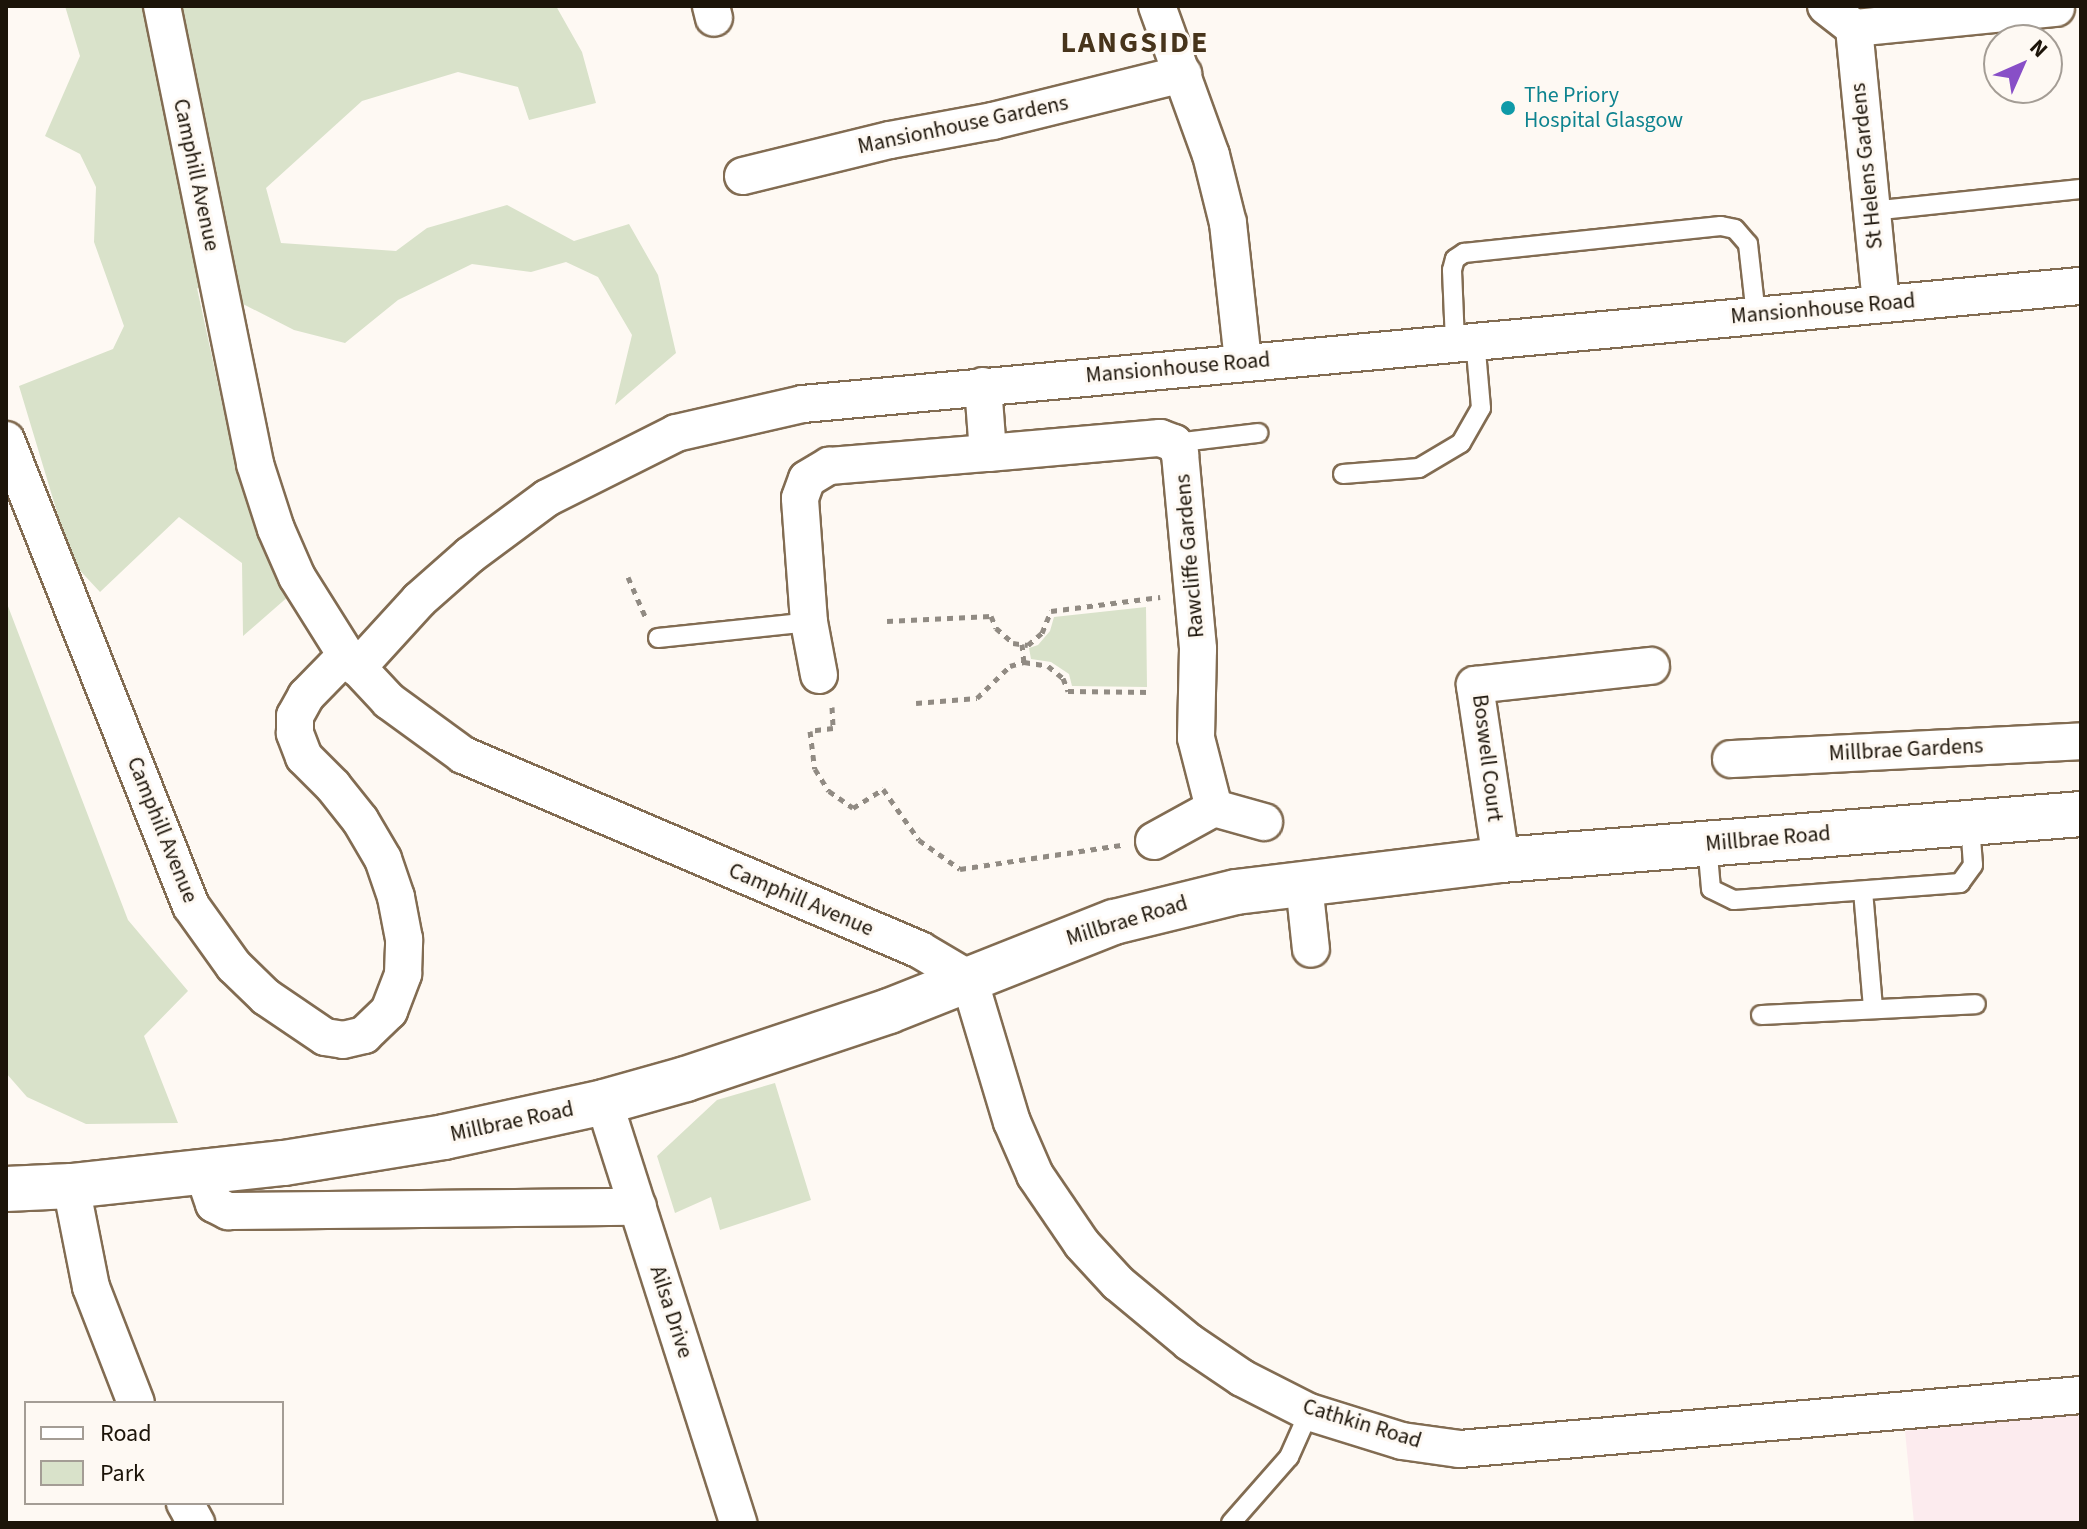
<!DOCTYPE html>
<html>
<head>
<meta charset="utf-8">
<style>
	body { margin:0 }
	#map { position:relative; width:2087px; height:1529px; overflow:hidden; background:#fef9f3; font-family:"Source Sans 3",sans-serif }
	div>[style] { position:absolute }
	.education>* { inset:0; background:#fcebee }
	.green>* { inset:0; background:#d9e2ca }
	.path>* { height:5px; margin-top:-2.5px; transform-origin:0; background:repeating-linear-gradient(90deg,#918b83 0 6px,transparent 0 12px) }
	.roads { filter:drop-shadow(2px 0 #826c52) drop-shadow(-2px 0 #826c52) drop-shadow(0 2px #826c52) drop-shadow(0 -2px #826c52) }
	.service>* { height:18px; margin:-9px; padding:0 9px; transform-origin:9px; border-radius:9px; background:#fff }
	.minor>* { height:36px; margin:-18px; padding:0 18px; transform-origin:18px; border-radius:18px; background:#fff }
	.tertiary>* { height:44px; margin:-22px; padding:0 22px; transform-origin:22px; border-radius:22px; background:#fff }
	.dots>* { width:22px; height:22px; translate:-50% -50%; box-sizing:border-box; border:4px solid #fef9f3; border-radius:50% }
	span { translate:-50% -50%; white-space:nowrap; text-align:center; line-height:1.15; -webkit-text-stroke:6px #fef9f3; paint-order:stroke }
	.culture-label { font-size:22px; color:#0d838f }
	.left { translate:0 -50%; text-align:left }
	.street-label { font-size:22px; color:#1c1409 }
	.district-label { font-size:30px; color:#47341b; font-weight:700; letter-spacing:2px }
	.frame { position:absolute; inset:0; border:8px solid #1c1409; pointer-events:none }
	.legend { position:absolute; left:24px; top:1401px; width:260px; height:104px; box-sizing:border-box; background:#fef9f3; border:2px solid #a49d95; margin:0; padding:10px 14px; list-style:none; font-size:24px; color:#1c1409 }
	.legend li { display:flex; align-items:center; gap:16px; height:40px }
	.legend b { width:40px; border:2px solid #a49d95 }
	.north { position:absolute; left:1983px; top:24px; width:80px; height:80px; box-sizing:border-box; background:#fef9f3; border:2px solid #a49d95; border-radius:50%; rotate:45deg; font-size:22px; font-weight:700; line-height:32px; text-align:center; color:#1c1409 }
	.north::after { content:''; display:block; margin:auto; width:28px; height:36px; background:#884fc7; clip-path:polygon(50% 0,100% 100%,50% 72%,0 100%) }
</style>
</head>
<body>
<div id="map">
	<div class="education">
		<div style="clip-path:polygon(2081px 1414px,2081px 1523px,1914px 1523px,1905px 1431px)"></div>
	</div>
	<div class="green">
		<div style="clip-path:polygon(65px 6px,556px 6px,582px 52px,596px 103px,529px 120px,518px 87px,458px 72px,362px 101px,266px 188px,281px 243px,396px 251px,427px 228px,507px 205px,574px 241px,629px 224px,658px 275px,676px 353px,615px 405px,632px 335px,598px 277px,566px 262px,531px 272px,472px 264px,398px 300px,345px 343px,294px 330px,243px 304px,197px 288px,227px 426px,290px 595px,243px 636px,242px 563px,179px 517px,100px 592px,72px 562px,19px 386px,113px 349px,124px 326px,94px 242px,96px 187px,80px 154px,45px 136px,80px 56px)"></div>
		<div style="clip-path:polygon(6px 601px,128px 920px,188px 991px,144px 1036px,178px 1123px,86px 1124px,27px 1097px,6px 1073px)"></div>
		<div style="clip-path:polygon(1146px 607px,1147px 687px,1072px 686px,1069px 674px,1051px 662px,1031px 659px,1029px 648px,1038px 645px,1050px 631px,1054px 617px)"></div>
		<div style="clip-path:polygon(775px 1083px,811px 1200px,720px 1230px,711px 1197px,675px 1213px,657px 1156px,717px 1100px)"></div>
	</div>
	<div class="path">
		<div style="left:628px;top:577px;width:43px;rotate:66.4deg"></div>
		<div style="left:887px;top:621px;width:104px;rotate:-2.8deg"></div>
		<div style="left:991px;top:616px;width:13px;rotate:67deg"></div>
		<div style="left:996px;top:628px;width:23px;rotate:41deg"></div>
		<div style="left:1013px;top:643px;width:15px;rotate:8deg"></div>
		<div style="left:1028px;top:645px;width:18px;rotate:-41deg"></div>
		<div style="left:1042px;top:633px;width:24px;rotate:-68deg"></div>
		<div style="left:1051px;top:611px;width:110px;rotate:-7.3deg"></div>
		<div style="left:1022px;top:644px;width:18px;rotate:84deg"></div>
		<div style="left:1024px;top:662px;width:24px;rotate:9deg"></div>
		<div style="left:1048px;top:666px;width:19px;rotate:39deg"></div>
		<div style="left:1063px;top:678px;width:14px;rotate:69deg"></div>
		<div style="left:1068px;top:691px;width:84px;rotate:0.7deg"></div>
		<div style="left:916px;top:703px;width:61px;rotate:-4.7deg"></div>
		<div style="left:977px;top:698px;width:46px;rotate:-44.1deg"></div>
		<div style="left:1010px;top:666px;width:15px;rotate:-16deg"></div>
		<div style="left:832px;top:707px;width:21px;rotate:87deg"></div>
		<div style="left:833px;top:728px;width:23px;rotate:173deg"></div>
		<div style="left:810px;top:731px;width:38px;rotate:83deg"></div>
		<div style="left:815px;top:769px;width:26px;rotate:58deg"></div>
		<div style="left:829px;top:791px;width:29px;rotate:35deg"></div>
		<div style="left:853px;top:808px;width:36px;rotate:-32deg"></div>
		<div style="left:883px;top:789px;width:62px;rotate:54.8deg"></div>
		<div style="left:919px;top:840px;width:50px;rotate:35.3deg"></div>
		<div style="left:960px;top:869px;width:163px;rotate:-8.5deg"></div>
	</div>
	<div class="roads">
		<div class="service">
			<div style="left:1871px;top:211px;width:211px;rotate:-6deg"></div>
			<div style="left:1455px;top:342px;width:72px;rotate:-92.4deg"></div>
			<div style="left:1452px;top:270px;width:11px;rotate:-75deg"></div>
			<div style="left:1455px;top:259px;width:11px;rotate:-34deg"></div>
			<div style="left:1464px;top:253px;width:258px;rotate:-6deg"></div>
			<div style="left:1721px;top:226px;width:14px;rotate:12deg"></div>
			<div style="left:1735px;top:229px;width:20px;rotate:49deg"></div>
			<div style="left:1748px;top:244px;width:71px;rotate:83.6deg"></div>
			<div style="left:1174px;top:443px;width:85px;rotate:-6.8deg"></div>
			<div style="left:1343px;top:474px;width:76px;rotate:-4.5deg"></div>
			<div style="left:1419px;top:468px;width:49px;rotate:-30.8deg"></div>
			<div style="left:1461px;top:443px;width:40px;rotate:-60.3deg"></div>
			<div style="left:1481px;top:408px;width:68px;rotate:-95deg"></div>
			<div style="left:658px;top:638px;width:152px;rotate:-6deg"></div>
			<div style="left:1707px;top:844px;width:45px;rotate:84.9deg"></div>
			<div style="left:1711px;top:889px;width:25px;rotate:26deg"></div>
			<div style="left:1734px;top:900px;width:227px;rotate:-4.3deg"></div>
			<div style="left:1960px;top:883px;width:22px;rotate:-54deg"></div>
			<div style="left:1973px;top:865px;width:41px;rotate:-94.2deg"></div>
			<div style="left:1863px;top:891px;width:116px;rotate:85.1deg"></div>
			<div style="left:1761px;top:1015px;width:215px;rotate:-2.9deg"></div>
			<div style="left:1231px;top:1523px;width:88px;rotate:-48.7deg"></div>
			<div style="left:1289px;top:1457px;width:49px;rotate:-66deg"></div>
		</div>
		<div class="minor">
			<div style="left:162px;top:6px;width:467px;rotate:78.5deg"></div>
			<div style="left:255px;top:464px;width:68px;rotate:72.1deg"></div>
			<div style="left:276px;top:529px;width:52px;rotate:66.4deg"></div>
			<div style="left:297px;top:577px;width:92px;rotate:57.9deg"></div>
			<div style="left:346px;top:655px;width:63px;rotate:46.9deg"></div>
			<div style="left:389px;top:701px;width:92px;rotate:36.1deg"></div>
			<div style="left:463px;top:755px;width:497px;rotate:23.1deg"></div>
			<div style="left:920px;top:950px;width:57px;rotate:30.6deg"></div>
			<div style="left:969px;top:979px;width:149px;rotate:73.3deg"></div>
			<div style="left:1012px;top:1122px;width:58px;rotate:66.5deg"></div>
			<div style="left:1035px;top:1175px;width:83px;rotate:55.7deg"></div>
			<div style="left:1082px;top:1244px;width:53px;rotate:47.3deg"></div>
			<div style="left:1118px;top:1283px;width:92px;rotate:39.7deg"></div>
			<div style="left:1189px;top:1342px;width:64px;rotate:34.2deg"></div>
			<div style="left:1242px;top:1378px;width:75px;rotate:26.9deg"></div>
			<div style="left:1309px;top:1412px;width:97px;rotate:17.3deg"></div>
			<div style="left:1402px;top:1441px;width:59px;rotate:7.9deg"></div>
			<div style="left:1460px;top:1449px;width:623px;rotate:-4.97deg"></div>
			<div style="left:711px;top:6px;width:12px;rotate:76deg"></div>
			<div style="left:1157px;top:6px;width:158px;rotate:70.1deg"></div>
			<div style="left:1211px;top:155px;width:70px;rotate:76deg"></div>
			<div style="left:1228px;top:223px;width:139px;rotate:83.8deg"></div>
			<div style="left:1826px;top:6px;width:36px;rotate:38deg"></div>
			<div style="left:1854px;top:28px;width:276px;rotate:84.4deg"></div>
			<div style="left:1854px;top:28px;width:203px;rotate:-5.7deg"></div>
			<div style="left:743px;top:176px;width:151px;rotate:-13.8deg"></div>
			<div style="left:890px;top:140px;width:105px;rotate:-10.5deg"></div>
			<div style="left:993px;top:121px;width:196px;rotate:-13.9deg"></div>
			<div style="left:983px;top:386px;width:67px;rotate:85.7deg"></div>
			<div style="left:988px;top:453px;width:173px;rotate:-5deg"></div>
			<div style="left:1160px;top:438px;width:15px;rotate:20deg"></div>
			<div style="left:1174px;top:443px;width:13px;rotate:61deg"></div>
			<div style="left:1180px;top:454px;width:196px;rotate:84.7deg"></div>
			<div style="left:1198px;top:649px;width:89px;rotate:91.3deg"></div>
			<div style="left:1196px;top:738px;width:72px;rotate:75.6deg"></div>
			<div style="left:6px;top:440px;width:501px;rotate:68.35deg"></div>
			<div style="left:191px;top:906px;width:74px;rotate:54.4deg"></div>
			<div style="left:234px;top:966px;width:45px;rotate:44.1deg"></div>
			<div style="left:266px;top:997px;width:71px;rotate:34.1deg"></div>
			<div style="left:325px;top:1037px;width:18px;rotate:9deg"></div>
			<div style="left:343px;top:1040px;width:22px;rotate:-13deg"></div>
			<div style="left:364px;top:1035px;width:35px;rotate:-44deg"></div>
			<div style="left:389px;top:1011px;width:40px;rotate:-69deg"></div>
			<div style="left:403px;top:974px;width:35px;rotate:-88deg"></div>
			<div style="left:404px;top:939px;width:43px;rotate:-100.8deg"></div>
			<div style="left:396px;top:897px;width:40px;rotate:-108.9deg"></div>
			<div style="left:383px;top:859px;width:45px;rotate:-120.5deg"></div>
			<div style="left:360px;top:820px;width:43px;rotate:-128.5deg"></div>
			<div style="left:333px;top:786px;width:41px;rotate:-135deg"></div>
			<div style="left:304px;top:757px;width:26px;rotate:-111deg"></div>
			<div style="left:295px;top:733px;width:17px;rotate:-90deg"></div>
			<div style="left:295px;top:716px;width:23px;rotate:-61deg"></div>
			<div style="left:306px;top:696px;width:57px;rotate:-45.7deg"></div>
			<div style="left:357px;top:668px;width:92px;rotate:-47.6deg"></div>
			<div style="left:419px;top:600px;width:68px;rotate:-41.4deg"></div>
			<div style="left:470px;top:555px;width:96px;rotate:-36.5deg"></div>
			<div style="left:547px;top:498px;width:144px;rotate:-26.7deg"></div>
			<div style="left:676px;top:433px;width:130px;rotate:-12.9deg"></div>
			<div style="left:803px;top:404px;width:1283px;rotate:-5.28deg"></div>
			<div style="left:819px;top:675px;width:54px;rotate:-100.7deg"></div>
			<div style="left:809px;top:622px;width:124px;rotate:-94.2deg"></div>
			<div style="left:800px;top:498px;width:20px;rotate:-70deg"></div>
			<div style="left:807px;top:479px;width:26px;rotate:-31deg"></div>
			<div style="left:829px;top:466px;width:160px;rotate:-4.7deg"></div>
			<div style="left:1731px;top:759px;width:350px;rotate:-2.9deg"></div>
			<div style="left:1154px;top:841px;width:68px;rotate:-28.8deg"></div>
			<div style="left:1214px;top:808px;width:52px;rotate:15.6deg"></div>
			<div style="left:1501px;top:860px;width:177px;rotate:-98.5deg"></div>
			<div style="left:1475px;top:685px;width:177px;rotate:-6.2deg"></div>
			<div style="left:1304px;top:884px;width:65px;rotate:83.9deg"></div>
			<div style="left:604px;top:1102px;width:442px;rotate:72.3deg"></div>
			<div style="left:203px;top:1172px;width:34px;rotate:71deg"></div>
			<div style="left:214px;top:1204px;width:16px;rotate:27deg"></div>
			<div style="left:228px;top:1211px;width:410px;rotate:-0.6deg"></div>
			<div style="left:71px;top:1186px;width:103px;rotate:78.8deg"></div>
			<div style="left:91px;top:1287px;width:124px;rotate:68.8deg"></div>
			<div style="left:185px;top:1503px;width:23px;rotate:61deg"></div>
		</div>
		<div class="tertiary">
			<div style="left:6px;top:1189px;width:65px;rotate:-2.6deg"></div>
			<div style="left:71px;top:1186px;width:214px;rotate:-6.2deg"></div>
			<div style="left:284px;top:1163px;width:162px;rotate:-9.2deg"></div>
			<div style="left:444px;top:1137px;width:164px;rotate:-12.3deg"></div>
			<div style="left:604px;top:1102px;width:85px;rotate:-15.7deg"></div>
			<div style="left:686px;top:1079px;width:214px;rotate:-18.5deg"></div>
			<div style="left:889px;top:1011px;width:242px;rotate:-21.6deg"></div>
			<div style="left:1114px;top:922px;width:126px;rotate:-13.8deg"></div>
			<div style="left:1236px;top:892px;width:267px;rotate:-6.9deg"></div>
			<div style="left:1501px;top:860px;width:582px;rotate:-4.53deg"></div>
		</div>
	</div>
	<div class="dots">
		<div style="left:1508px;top:108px;background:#0f9aa8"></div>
	</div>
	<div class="culture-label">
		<span class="left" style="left:1524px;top:108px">The Priory<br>Hospital Glasgow</span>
	</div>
	<div class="street-label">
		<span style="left:963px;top:125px;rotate:-12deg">Mansionhouse Gardens</span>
		<span style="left:1867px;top:166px;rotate:-96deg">St Helens Gardens</span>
		<span style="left:196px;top:175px;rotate:78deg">Camphill Avenue</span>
		<span style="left:1823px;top:309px;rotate:-5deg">Mansionhouse Road</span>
		<span style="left:1178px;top:368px;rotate:-5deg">Mansionhouse Road</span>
		<span style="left:1190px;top:556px;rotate:-95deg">Rawcliffe Gardens</span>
		<span style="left:1906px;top:750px;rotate:-3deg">Millbrae Gardens</span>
		<span style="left:1487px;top:758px;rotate:83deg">Boswell Court</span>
		<span style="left:162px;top:830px;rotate:68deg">Camphill Avenue</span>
		<span style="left:1768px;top:839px;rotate:-5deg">Millbrae Road</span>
		<span style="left:801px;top:900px;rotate:23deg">Camphill Avenue</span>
		<span style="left:1127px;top:921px;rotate:-17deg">Millbrae Road</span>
		<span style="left:512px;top:1122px;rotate:-12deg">Millbrae Road</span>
		<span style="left:671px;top:1312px;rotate:72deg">Ailsa Drive</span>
		<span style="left:1362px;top:1424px;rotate:17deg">Cathkin Road</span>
	</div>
	<div class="district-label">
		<span style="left:1135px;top:43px">LANGSIDE</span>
	</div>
	<div class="frame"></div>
	<ul class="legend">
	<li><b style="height:10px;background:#fff"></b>Road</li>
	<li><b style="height:22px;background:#d9e2ca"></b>Park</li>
	</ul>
	<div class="north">N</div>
</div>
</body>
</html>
